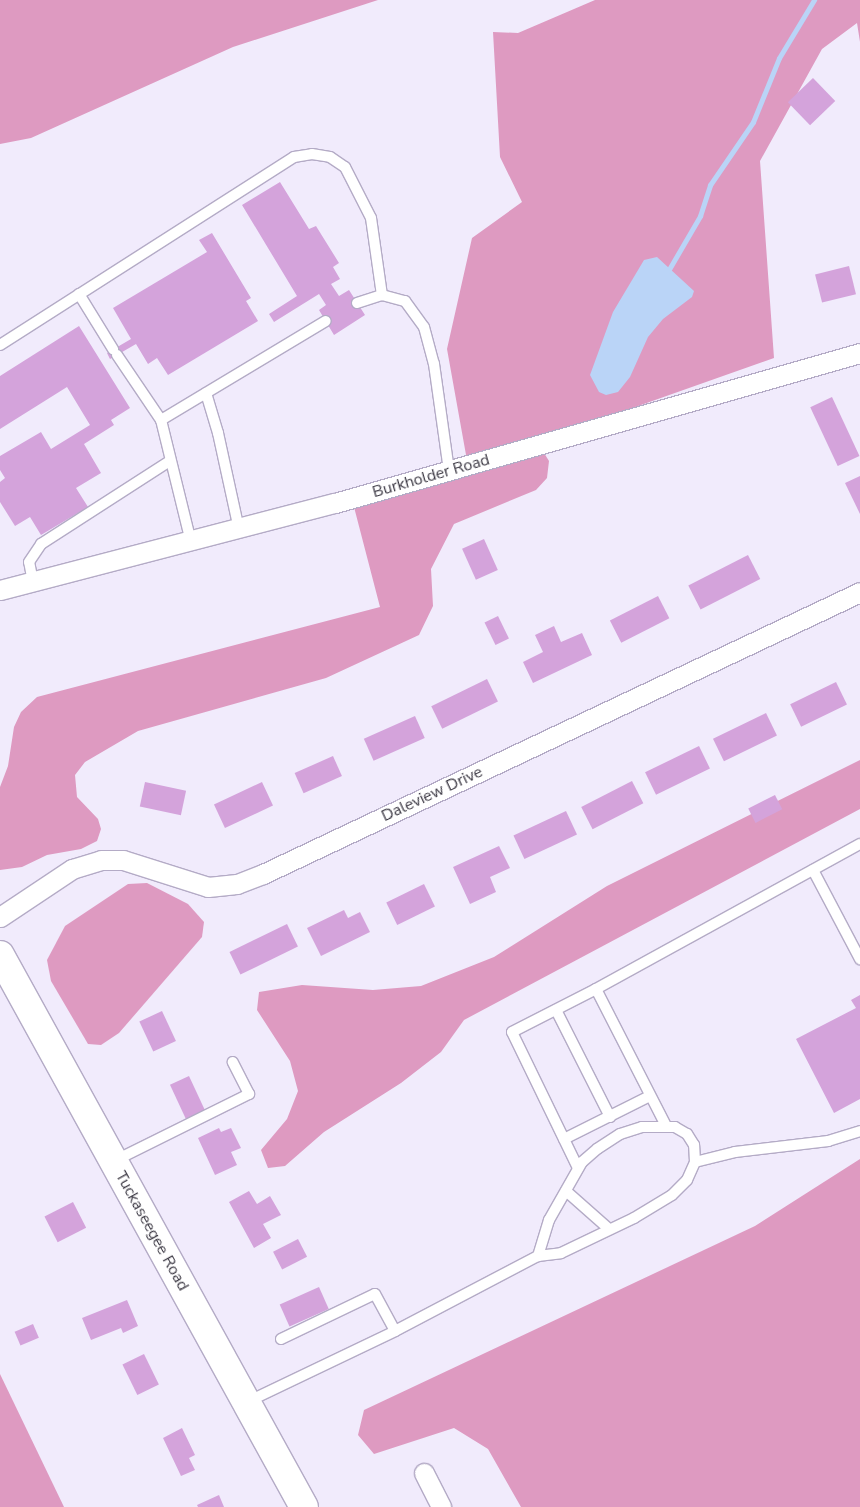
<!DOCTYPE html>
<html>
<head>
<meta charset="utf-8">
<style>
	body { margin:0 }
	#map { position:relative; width:860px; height:1507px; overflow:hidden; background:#f1ebfc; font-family:"Nunito Sans",sans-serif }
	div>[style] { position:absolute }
	.forest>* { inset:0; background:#de9ac1 }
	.water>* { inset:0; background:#bad4f7 }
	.stream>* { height:5px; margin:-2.5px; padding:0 2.5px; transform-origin:2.5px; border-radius:2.5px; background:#bad4f7 }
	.building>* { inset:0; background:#d4a3db; transform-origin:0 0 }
	.roads { filter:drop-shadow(1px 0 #b4abc6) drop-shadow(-1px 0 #b4abc6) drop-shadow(0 1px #b4abc6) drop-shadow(0 -1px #b4abc6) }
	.lane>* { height:10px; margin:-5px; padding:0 5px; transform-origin:5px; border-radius:5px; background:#fff }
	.street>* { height:19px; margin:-9.5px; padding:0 9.5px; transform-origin:9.5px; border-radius:9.5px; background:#fff }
	.secondary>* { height:28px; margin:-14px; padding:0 14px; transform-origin:14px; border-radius:14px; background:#fff }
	span { translate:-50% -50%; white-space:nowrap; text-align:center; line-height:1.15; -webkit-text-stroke:4.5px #fff; paint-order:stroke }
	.street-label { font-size:16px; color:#3b3843 }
</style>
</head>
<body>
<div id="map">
	<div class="forest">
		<div style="clip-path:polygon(0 0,378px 0,233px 47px,31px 138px,0 144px)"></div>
		<div style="clip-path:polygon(595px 0,860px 0,860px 42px,857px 23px,822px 49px,760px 161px,774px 358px,468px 466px,447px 349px,472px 238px,522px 202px,500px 157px,493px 32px,518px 33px)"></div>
		<div style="clip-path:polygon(544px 453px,549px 461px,547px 478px,536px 490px,454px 524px,431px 569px,433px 606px,419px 635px,326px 678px,138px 731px,85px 762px,75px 775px,77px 797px,98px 819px,101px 829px,97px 841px,81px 849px,47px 855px,22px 867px,0 870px,0 787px,8px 766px,14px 727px,21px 712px,37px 697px,380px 607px,354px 507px)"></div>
		<div style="clip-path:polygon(860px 760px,860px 809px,464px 1020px,441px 1052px,401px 1083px,324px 1132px,285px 1166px,268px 1168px,261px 1150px,287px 1119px,298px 1091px,290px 1061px,257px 1010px,259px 992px,302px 985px,373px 990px,421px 986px,494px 957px,607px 886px)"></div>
		<div style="clip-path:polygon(147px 883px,188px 904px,204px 922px,202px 937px,119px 1033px,101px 1045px,88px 1044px,51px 981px,47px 960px,65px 926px,128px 884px)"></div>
		<div style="clip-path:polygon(860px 1159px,860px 1507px,521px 1507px,488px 1449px,454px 1428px,374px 1454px,358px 1435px,364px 1410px,755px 1226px)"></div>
		<div style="clip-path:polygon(0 1374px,64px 1507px,0 1507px)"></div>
	</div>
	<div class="water">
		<div style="clip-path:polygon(657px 257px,694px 291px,692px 297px,663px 319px,648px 337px,630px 377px,618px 392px,606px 395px,599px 392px,590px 375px,613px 312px,644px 260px)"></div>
	</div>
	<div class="stream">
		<div style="left:668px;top:271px;width:64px;rotate:-59.8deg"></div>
		<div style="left:700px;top:216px;width:33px;rotate:-72deg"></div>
		<div style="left:710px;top:185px;width:76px;rotate:-55.7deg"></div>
		<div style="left:753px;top:122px;width:69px;rotate:-67.9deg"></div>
		<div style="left:779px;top:58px;width:68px;rotate:-58.9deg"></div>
	</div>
	<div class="building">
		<div style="left:813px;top:78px;width:32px;height:35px;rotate:46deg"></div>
		<div style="clip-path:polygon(280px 182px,309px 229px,316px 226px,339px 263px,333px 267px,340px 279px,331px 284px,339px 296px,349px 290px,365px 315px,334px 335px,319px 310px,326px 305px,319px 294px,274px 322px,269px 314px,297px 296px,242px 205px)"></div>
		<div style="clip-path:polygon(212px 233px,251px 298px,246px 301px,258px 321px,168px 375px,157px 358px,148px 364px,136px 344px,110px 359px,107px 353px,131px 339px,113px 308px,207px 252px,199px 240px)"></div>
		<div style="left:849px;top:266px;width:29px;height:35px;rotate:76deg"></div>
		<div style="clip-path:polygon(79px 326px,130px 408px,111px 420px,114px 425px,84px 444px,101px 473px,76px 488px,88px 507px,41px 535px,30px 517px,15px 526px,0 502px,0 482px,5px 478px,0 470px,0 456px,41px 432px,51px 449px,90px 425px,67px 387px,0 429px,0 376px)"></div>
		<div style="left:832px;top:397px;width:65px;height:24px;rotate:65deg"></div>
		<div style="clip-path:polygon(860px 476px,860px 514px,845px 483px)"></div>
		<div style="left:484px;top:539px;width:34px;height:24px;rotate:66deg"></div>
		<div style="left:748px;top:555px;width:27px;height:67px;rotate:63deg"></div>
		<div style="left:658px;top:596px;width:25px;height:54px;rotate:63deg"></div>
		<div style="left:498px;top:616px;width:25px;height:15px;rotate:64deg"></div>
		<div style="clip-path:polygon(554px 626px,561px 642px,582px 633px,592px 655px,533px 683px,523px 662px,543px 652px,535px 635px)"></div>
		<div style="left:487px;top:679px;width:25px;height:62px;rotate:64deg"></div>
		<div style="left:836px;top:682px;width:25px;height:51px;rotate:64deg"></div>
		<div style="left:766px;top:713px;width:25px;height:59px;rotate:64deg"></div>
		<div style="left:415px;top:716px;width:24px;height:56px;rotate:66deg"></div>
		<div style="left:699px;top:746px;width:25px;height:60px;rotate:64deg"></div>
		<div style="left:333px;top:756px;width:22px;height:42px;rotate:66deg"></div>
		<div style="left:632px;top:781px;width:25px;height:57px;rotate:63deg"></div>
		<div style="left:145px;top:782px;width:42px;height:25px;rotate:12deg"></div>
		<div style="left:262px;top:782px;width:26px;height:53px;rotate:65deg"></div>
		<div style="left:775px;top:795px;width:16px;height:30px;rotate:63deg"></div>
		<div style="left:566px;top:811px;width:26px;height:58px;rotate:65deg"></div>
		<div style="clip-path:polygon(499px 846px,510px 868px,490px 877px,496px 892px,470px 904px,453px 867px)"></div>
		<div style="left:424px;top:884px;width:25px;height:42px;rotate:64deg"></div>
		<div style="clip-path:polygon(344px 910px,348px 918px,360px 912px,370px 932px,321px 956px,307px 928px)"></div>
		<div style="left:287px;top:924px;width:25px;height:64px;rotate:64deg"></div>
		<div style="clip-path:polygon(860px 995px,860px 1099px,834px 1113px,796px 1039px,856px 1008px,851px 1000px)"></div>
		<div style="left:162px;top:1011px;width:33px;height:25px;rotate:65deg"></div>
		<div style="left:189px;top:1076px;width:38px;height:21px;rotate:65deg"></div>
		<div style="clip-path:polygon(219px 1128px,221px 1132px,231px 1128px,241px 1148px,231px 1152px,237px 1165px,215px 1175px,198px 1138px)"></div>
		<div style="clip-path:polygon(249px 1191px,257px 1204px,270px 1196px,281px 1215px,263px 1224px,271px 1238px,254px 1248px,229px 1202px)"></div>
		<div style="left:73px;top:1202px;width:29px;height:32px;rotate:63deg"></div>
		<div style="left:298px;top:1239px;width:20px;height:28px;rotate:63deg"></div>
		<div style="left:319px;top:1287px;width:24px;height:43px;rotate:66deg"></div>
		<div style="clip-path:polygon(127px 1300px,138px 1326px,123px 1333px,121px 1328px,91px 1340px,82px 1318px)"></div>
		<div style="left:33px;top:1324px;width:15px;height:20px;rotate:67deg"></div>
		<div style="left:144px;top:1354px;width:34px;height:24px;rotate:64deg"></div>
		<div style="clip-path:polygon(182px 1428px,195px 1455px,189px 1458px,195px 1470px,181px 1476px,163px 1438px)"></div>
		<div style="clip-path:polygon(219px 1495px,224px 1507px,198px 1507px,197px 1505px)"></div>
	</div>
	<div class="roads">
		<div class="lane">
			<div style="left:79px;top:294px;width:65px;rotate:58.3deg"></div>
			<div style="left:357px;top:303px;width:26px;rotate:-18deg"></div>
			<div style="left:0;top:345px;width:349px;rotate:-32.6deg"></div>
			<div style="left:294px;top:157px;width:18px;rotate:-9deg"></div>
			<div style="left:312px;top:154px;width:18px;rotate:9deg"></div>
			<div style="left:330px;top:157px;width:18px;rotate:34deg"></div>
			<div style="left:345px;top:167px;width:57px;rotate:63deg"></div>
			<div style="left:371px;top:218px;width:78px;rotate:81.9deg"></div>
			<div style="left:382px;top:295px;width:24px;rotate:15deg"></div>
			<div style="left:405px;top:301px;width:32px;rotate:54deg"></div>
			<div style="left:424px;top:327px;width:38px;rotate:75deg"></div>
			<div style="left:434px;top:364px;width:108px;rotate:82deg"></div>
			<div style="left:117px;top:355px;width:78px;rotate:55.9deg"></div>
			<div style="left:206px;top:393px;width:42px;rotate:73.3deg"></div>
			<div style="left:218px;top:433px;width:98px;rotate:77.7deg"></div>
			<div style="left:191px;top:542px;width:126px;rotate:-103.8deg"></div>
			<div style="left:161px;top:420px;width:192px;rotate:-31deg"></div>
			<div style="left:33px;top:582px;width:20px;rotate:-101deg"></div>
			<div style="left:29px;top:562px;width:22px;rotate:-56deg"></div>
			<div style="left:41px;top:544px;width:153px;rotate:-32.8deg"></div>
			<div style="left:813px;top:870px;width:101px;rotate:62.2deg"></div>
			<div style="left:596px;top:989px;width:154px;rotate:62.9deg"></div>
			<div style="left:556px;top:1010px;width:120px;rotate:63.2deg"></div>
			<div style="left:564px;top:1139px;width:96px;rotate:-26.6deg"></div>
			<div style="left:114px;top:1161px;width:151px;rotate:-26.4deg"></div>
			<div style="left:249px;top:1094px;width:36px;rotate:-117deg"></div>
			<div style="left:695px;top:1162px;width:41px;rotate:-14deg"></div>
			<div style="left:735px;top:1152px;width:94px;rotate:-6.7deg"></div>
			<div style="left:828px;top:1141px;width:34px;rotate:-17deg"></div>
			<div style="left:578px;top:1168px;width:151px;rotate:-115.9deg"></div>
			<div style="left:512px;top:1032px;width:94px;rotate:-27.1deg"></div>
			<div style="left:596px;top:989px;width:301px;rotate:-28.8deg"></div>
			<div style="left:566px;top:1191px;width:57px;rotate:41.5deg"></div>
			<div style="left:281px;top:1339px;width:104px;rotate:-25.6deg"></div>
			<div style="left:375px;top:1294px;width:42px;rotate:61.6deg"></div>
			<div style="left:247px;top:1402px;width:164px;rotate:-25.6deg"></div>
			<div style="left:395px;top:1331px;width:161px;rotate:-27.7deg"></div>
			<div style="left:538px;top:1256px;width:23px;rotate:-7deg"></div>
			<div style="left:561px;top:1253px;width:81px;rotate:-25.6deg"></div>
			<div style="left:634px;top:1218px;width:44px;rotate:-31.2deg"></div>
			<div style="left:672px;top:1195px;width:21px;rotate:-45deg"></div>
			<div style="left:687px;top:1180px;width:20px;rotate:-66deg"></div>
			<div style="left:695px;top:1162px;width:17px;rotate:-93deg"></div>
			<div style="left:694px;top:1145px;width:13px;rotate:-122deg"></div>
			<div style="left:687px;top:1134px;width:14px;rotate:-150deg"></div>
			<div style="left:675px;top:1127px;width:33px;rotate:180deg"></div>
			<div style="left:642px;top:1127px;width:23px;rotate:162deg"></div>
			<div style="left:620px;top:1134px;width:27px;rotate:147deg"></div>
			<div style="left:597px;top:1149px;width:20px;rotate:139deg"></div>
			<div style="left:582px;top:1162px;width:67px;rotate:119.6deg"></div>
			<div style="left:549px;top:1220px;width:38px;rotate:107deg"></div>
		</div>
		<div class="street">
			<div style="left:0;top:590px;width:346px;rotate:-14.6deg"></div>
			<div style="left:335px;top:503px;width:546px;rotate:-15.95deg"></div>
			<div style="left:0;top:917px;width:87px;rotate:-33.7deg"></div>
			<div style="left:72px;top:869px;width:30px;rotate:-17deg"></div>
			<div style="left:101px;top:860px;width:22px"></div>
			<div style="left:123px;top:860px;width:89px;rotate:17.6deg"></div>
			<div style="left:208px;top:887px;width:29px;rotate:-6deg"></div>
			<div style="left:237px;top:884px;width:28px;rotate:-21deg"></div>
			<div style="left:263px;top:874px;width:660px;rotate:-25.28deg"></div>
			<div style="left:424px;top:1473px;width:38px;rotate:63deg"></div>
		</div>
		<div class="secondary">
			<div style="left:0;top:955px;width:630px;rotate:61.16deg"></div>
		</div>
	</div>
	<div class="street-label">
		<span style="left:431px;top:476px;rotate:-16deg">Burkholder Road</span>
		<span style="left:432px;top:794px;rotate:-25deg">Daleview Drive</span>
		<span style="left:152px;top:1231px;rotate:61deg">Tuckaseegee Road</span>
	</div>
</div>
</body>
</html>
